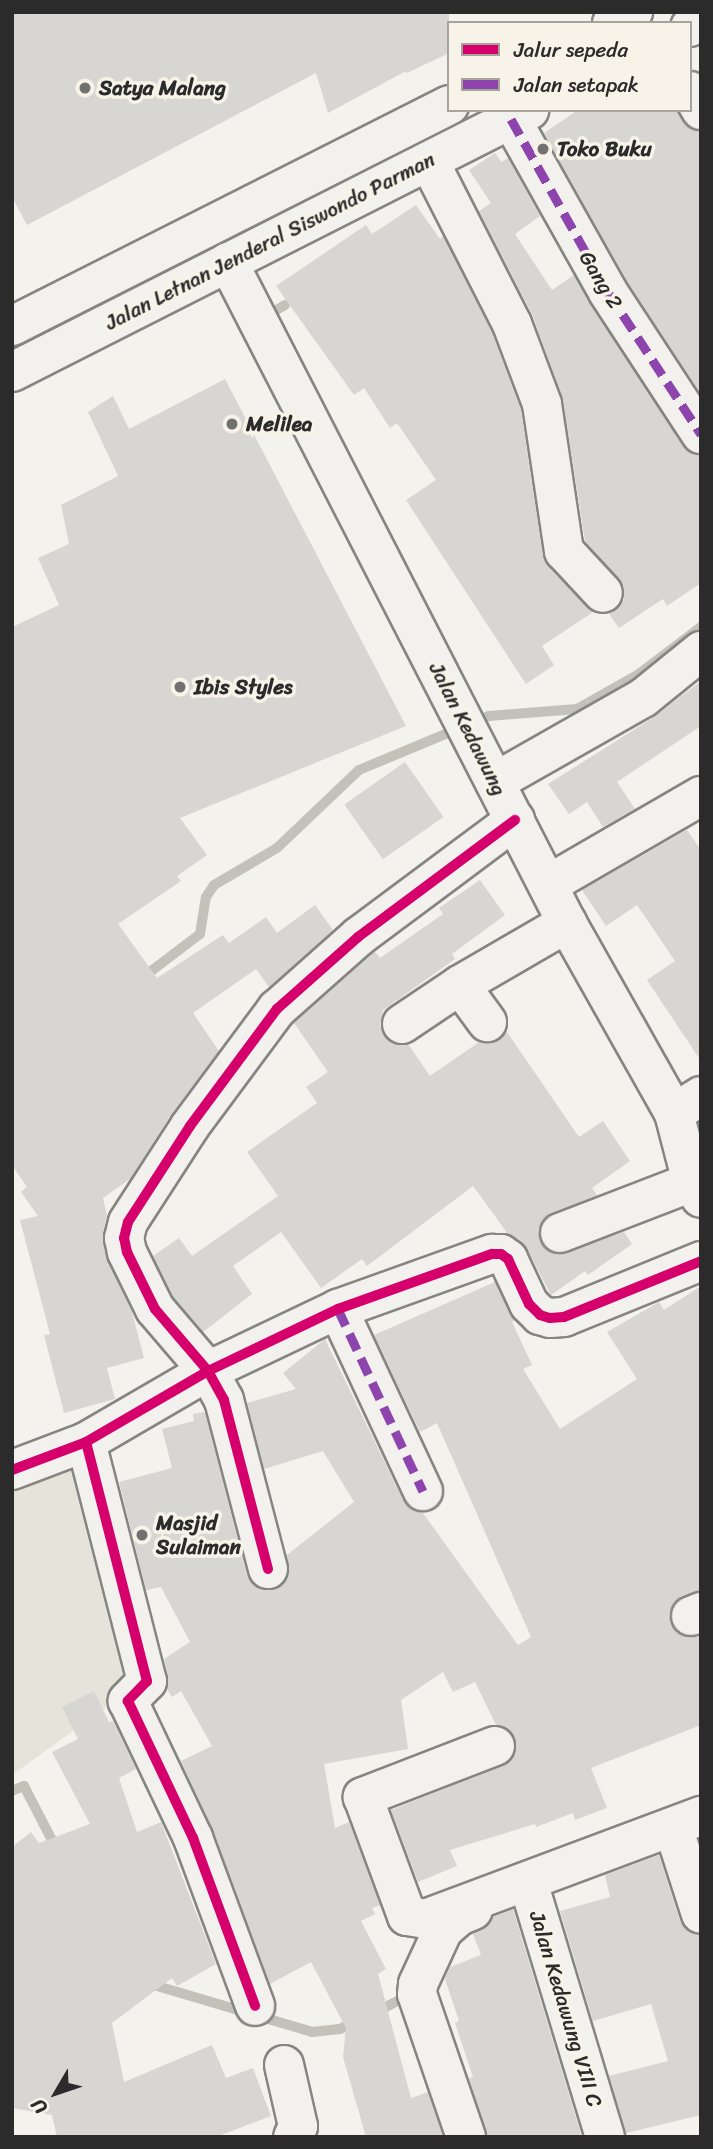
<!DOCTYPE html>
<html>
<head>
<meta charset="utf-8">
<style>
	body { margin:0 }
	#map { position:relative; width:713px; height:2149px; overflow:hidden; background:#f4f2ec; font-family:Sriracha,sans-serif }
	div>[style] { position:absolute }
	.green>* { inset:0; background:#e6e3da }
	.stream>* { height:10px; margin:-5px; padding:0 5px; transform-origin:5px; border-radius:5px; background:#c4c1ba }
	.building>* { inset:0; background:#d7d6d2; transform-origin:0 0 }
	.roads { filter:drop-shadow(2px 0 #858582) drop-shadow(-2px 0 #858582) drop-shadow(0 2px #858582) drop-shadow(0 -2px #858582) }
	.minor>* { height:38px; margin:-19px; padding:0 19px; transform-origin:19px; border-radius:19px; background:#f2f1ed }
	.major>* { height:38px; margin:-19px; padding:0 19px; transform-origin:19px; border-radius:19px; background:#f2f1ed }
	.quiet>* { height:9px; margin-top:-4.5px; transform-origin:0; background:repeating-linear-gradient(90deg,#8e44ad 0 18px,transparent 0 27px) }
	.cycleway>* { height:10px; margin:-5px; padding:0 5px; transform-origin:5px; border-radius:5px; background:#d6006c }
	.dots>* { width:19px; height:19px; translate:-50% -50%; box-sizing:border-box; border:4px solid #f7f3e8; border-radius:50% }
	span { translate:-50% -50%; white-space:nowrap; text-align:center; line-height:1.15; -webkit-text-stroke:7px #f7f3e8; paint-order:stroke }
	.poi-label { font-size:21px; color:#2b2b2b; font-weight:700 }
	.left { translate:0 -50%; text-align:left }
	.street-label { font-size:21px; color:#2b2b2b }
	.frame { position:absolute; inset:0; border:14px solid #2b2b2b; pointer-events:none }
	.legend { position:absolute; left:447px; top:21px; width:245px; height:91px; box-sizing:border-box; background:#f7f3e8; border:2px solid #a5a39c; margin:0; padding:9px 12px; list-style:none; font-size:21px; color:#2b2b2b }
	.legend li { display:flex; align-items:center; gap:14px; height:35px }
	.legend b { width:35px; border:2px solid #a5a39c }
	.north { position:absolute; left:21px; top:2058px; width:70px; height:70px; -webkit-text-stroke:5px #f7f3e8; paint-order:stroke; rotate:231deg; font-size:19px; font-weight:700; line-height:28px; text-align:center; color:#2b2b2b }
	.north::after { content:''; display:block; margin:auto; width:24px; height:32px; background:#2b2b2b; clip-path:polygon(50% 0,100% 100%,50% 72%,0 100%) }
</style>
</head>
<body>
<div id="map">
	<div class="green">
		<div style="clip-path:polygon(81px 1458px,141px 1682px,12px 1775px,12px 1483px)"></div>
	</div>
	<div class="stream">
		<div style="left:278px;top:309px;width:8px;rotate:-30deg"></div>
		<div style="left:142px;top:978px;width:73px;rotate:-37.2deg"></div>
		<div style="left:200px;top:934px;width:37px;rotate:-81deg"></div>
		<div style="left:206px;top:897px;width:14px;rotate:-56deg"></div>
		<div style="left:214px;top:885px;width:73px;rotate:-30.4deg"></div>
		<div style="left:277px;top:848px;width:113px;rotate:-43.6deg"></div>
		<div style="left:359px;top:770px;width:141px;rotate:-22.6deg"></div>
		<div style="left:489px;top:716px;width:88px;rotate:-4.5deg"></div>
		<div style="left:577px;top:709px;width:71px;rotate:-29.4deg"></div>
		<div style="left:639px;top:674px;width:78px;rotate:-37.2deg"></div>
		<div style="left:12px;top:1791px;width:13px;rotate:-23deg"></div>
		<div style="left:24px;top:1786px;width:72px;rotate:62.7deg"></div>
		<div style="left:147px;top:1983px;width:172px;rotate:16.5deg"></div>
		<div style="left:312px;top:2032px;width:28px;rotate:-6deg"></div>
		<div style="left:340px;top:2029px;width:18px;rotate:-27deg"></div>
		<div style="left:374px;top:2013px;width:34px;rotate:-27deg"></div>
		<div style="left:404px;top:1998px;width:6px;rotate:51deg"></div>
	</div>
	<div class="building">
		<div style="clip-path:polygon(12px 12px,449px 12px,449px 53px,407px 73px,406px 71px,328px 113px,316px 73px,27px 225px,12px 197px)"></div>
		<div style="clip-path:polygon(578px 110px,676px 110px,690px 129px,701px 132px,701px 394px,627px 281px,544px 133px)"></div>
		<div style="clip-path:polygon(495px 153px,501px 162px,508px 158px,540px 216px,515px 234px,552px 290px,574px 275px,683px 446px,691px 453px,701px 456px,701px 583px,667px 606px,663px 599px,619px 628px,609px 614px,618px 609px,624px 600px,624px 587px,585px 541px,562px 396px,532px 314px,479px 211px,491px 203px,469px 170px)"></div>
		<div style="clip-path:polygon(416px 205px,440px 239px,443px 236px,492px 333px,521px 410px,543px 555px,548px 566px,593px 612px,542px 646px,554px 665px,526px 684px,406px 500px,436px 480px,397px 423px,390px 428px,364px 388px,354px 395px,276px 286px,366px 225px,372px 234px)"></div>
		<div style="clip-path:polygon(225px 379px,406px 726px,180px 818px,207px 855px,177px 876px,181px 881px,118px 924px,157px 978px,223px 935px,229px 943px,266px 917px,277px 933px,315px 905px,333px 930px,269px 987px,256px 969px,193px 1013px,219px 1051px,172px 1113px,130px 1179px,103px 1198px,107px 1216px,103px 1233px,106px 1257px,132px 1312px,144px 1358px,107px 1368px,115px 1399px,64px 1413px,44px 1335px,50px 1334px,20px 1220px,38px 1216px,21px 1192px,27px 1187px,12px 1165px,12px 627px,59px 605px,38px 558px,69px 544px,61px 505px,118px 476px,88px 412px,113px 396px,129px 429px)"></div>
		<div style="clip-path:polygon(701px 681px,701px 726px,617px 782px,635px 809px,603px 827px,587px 802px,569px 814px,548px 784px,654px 717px)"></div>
		<div style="left:405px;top:762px;width:67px;height:74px;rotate:55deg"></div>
		<div style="clip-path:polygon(687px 830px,701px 850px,701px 1061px,647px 980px,675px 961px,637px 905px,606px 926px,582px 890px)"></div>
		<div style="clip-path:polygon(480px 880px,505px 915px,452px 954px,455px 959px,383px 1010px,380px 1025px,384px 1036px,393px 1044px,408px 1044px,430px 1076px,479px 1042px,490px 1044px,500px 1039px,507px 1032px,579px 1137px,603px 1121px,630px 1161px,592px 1188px,597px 1195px,543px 1219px,538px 1230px,540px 1241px,547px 1250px,557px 1255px,624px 1232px,632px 1244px,588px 1275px,585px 1271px,551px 1295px,527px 1249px,508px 1234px,473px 1186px,367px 1266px,362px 1259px,321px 1288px,281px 1232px,233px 1266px,252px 1294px,203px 1332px,173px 1297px,153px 1256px,179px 1238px,192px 1256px,278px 1196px,247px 1152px,317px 1103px,306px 1087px,328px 1072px,294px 1023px,372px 954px,375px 952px,380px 958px,443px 914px,439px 908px)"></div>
		<div style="clip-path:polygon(495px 1282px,515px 1320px,512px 1322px,532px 1365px,523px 1369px,560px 1429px,637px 1379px,607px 1332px,659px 1302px,664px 1310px,701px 1286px,701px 1591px,682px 1596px,673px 1603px,669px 1614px,671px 1625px,678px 1634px,689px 1638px,701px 1636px,701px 1725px,591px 1768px,607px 1808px,575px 1820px,573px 1813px,536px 1827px,535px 1824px,450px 1850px,457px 1866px,418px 1882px,391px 1810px,503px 1766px,512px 1760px,516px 1750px,515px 1738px,508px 1729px,496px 1725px,475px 1682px,453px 1692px,443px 1672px,401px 1700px,408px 1749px,324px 1764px,335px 1828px,349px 1822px,380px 1905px,372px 1908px,375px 1914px,361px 1921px,386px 1969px,378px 1974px,411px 2098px,428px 2092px,443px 2137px,366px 2137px,343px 2057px,346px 2028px,311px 1962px,270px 1984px,213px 1830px,181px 1761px,212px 1746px,181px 1691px,172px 1697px,167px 1689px,168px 1676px,164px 1659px,190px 1642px,161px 1587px,146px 1590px,119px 1482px,172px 1468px,162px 1429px,194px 1421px,193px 1414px,205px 1412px,247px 1575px,253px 1585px,263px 1590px,273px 1590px,283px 1585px,289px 1574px,287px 1555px,354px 1502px,323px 1451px,264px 1469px,247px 1403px,296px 1389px,283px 1373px,325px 1339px,403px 1500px,411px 1509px,423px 1513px,518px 1645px,531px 1637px,437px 1423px,420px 1432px,374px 1335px)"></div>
		<div style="clip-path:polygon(94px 1691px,109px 1722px,113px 1721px,136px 1769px,119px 1778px,137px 1832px,161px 1822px,216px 1964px,177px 1986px,172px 1978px,112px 2023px,124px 2082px,212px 2045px,226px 2078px,253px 2068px,271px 2116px,216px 2137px,57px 2137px,52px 2115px,12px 2108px,12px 1847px,31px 1832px,39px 1843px,90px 1824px,52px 1752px,78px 1739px,62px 1707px)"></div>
		<div style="clip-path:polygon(659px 1855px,680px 1921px,687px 1931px,701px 1935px,701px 2115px,626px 2133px,609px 2076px,668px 2061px,651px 2004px,593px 2021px,560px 1911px,610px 1897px,605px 1875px)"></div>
		<div style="clip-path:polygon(513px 1909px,581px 2134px,572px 2137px,487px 2137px,469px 2078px,473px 2077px,455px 2023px,459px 2021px,445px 1979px,450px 1967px,481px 1955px,473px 1934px,490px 1924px,493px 1917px)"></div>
	</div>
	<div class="roads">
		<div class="minor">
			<div style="left:690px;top:91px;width:22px;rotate:60deg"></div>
			<div style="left:511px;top:119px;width:198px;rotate:60.7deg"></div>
			<div style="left:608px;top:292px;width:170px;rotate:56.8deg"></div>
			<div style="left:429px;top:161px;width:183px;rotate:63deg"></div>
			<div style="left:512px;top:324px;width:85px;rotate:69.4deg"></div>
			<div style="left:542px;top:404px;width:149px;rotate:81.5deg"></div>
			<div style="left:564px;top:551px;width:57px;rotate:47.1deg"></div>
			<div style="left:495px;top:782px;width:170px;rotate:-29.6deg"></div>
			<div style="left:643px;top:698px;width:75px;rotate:-39deg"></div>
			<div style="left:549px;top:884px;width:176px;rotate:-30.1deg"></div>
			<div style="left:460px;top:985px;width:46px;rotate:53.9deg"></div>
			<div style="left:402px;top:1024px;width:70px;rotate:-33.9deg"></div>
			<div style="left:460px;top:985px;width:124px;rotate:-30.1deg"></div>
			<div style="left:674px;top:1113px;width:32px;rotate:-32deg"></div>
			<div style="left:560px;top:1233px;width:142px;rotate:-21.1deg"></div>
			<div style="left:338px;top:1309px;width:201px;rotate:65deg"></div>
			<div style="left:86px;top:1442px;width:247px;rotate:75.7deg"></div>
			<div style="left:147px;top:1681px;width:28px;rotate:134deg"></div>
			<div style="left:128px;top:1701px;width:152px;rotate:64.6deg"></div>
			<div style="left:193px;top:1838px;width:179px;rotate:69.7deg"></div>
			<div style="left:12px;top:1470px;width:79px;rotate:-20.7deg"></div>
			<div style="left:86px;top:1442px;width:141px;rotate:-30.2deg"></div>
			<div style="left:208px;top:1371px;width:144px;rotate:-25.5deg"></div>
			<div style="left:338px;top:1309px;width:164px;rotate:-19.7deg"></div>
			<div style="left:492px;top:1254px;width:9px"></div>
			<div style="left:501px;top:1254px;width:9px;rotate:36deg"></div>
			<div style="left:508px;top:1259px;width:50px;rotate:65deg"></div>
			<div style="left:529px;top:1304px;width:16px;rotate:45deg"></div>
			<div style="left:540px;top:1315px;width:10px;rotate:17deg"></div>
			<div style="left:550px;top:1318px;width:14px;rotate:-4deg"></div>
			<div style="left:564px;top:1317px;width:148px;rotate:-22.2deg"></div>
			<div style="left:268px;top:1569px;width:175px;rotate:-104.6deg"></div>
			<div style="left:224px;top:1400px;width:33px;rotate:-119deg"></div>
			<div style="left:208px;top:1371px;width:82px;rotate:-130.5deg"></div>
			<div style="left:155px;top:1309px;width:64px;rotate:-116.2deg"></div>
			<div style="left:127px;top:1252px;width:14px;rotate:-102deg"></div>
			<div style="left:124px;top:1238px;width:16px;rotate:-76deg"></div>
			<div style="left:128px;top:1222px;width:114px;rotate:-57.1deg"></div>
			<div style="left:190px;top:1126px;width:146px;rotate:-53.4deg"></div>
			<div style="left:277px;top:1009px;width:108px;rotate:-41.6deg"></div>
			<div style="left:358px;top:937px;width:196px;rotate:-36.7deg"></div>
			<div style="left:691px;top:1616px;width:11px;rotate:-22deg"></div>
			<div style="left:495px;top:1746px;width:142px;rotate:158.9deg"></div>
			<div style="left:363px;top:1797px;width:127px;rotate:69.7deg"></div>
			<div style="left:407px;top:1916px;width:18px;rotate:9deg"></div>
			<div style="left:425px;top:1919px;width:295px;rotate:-20.5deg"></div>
			<div style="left:673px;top:1827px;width:91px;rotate:72.2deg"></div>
			<div style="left:528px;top:1882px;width:266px;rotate:73.2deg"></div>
			<div style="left:284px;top:2065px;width:63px;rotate:77.1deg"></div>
			<div style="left:298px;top:2126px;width:12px;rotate:114deg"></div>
			<div style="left:466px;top:2137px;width:151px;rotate:-108.9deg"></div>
			<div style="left:417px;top:1994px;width:10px;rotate:-84deg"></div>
			<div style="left:418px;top:1984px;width:60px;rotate:-65.2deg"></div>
			<div style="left:443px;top:1930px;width:21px;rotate:-41deg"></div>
			<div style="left:459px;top:1916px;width:15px;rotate:-23deg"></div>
		</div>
		<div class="major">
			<div style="left:612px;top:23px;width:24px;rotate:-28deg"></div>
			<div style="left:690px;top:27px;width:12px;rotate:-24deg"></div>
			<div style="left:228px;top:262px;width:743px;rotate:62.85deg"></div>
			<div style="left:567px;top:923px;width:218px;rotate:60.6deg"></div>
			<div style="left:674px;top:1113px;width:71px;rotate:75.4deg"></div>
			<div style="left:692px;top:1182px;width:18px;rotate:61deg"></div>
			<div style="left:12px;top:326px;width:490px;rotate:-26.8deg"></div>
			<div style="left:12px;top:372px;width:580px;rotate:-26.87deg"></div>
		</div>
	</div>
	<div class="quiet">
		<div style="left:511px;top:119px;width:198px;rotate:60.7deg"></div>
		<div style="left:608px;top:292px;width:170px;rotate:56.8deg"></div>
		<div style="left:338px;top:1309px;width:201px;rotate:65deg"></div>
	</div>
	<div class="cycleway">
		<div style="left:86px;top:1442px;width:247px;rotate:75.7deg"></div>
		<div style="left:147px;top:1681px;width:28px;rotate:134deg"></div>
		<div style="left:128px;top:1701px;width:152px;rotate:64.6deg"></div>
		<div style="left:193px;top:1838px;width:179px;rotate:69.7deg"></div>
		<div style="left:12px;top:1470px;width:79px;rotate:-20.7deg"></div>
		<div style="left:86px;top:1442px;width:141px;rotate:-30.2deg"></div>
		<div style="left:208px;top:1371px;width:144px;rotate:-25.5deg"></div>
		<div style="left:338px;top:1309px;width:164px;rotate:-19.7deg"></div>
		<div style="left:492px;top:1254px;width:9px"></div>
		<div style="left:501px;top:1254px;width:9px;rotate:36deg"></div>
		<div style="left:508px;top:1259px;width:50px;rotate:65deg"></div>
		<div style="left:529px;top:1304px;width:16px;rotate:45deg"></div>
		<div style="left:540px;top:1315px;width:10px;rotate:17deg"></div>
		<div style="left:550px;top:1318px;width:14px;rotate:-4deg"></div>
		<div style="left:564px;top:1317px;width:148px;rotate:-22.2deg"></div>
		<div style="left:268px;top:1569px;width:175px;rotate:-104.6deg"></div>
		<div style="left:224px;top:1400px;width:33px;rotate:-119deg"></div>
		<div style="left:208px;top:1371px;width:82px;rotate:-130.5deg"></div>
		<div style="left:155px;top:1309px;width:64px;rotate:-116.2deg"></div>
		<div style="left:127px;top:1252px;width:14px;rotate:-102deg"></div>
		<div style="left:124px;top:1238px;width:16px;rotate:-76deg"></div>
		<div style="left:128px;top:1222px;width:114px;rotate:-57.1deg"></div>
		<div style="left:190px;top:1126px;width:146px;rotate:-53.4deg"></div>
		<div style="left:277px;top:1009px;width:108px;rotate:-41.6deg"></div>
		<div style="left:358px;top:937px;width:196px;rotate:-36.7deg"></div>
	</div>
	<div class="dots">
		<div style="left:85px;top:88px;background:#71716f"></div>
		<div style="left:543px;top:149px;background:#71716f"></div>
		<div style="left:232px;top:424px;background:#71716f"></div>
		<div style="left:180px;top:687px;background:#71716f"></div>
		<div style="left:142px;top:1535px;background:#71716f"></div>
	</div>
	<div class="poi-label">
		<span class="left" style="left:99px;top:88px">Satya Malang</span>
		<span class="left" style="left:557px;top:149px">Toko Buku</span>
		<span class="left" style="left:246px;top:424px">Melilea</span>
		<span class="left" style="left:194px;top:687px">Ibis Styles</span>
		<span class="left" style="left:156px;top:1535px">Masjid<br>Sulaiman</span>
	</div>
	<div class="street-label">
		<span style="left:270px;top:241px;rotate:-27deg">Jalan Letnan Jenderal Siswondo Parman</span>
		<span style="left:601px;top:280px;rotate:59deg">Gang 2</span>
		<span style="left:468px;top:729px;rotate:63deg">Jalan Kedawung</span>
		<span style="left:566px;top:2009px;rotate:73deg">Jalan Kedawung VIII C</span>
	</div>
	<div class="frame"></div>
	<ul class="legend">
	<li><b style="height:9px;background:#d6006c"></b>Jalur sepeda</li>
	<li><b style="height:9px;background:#8e44ad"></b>Jalan setapak</li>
	</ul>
	<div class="north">U</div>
</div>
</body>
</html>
